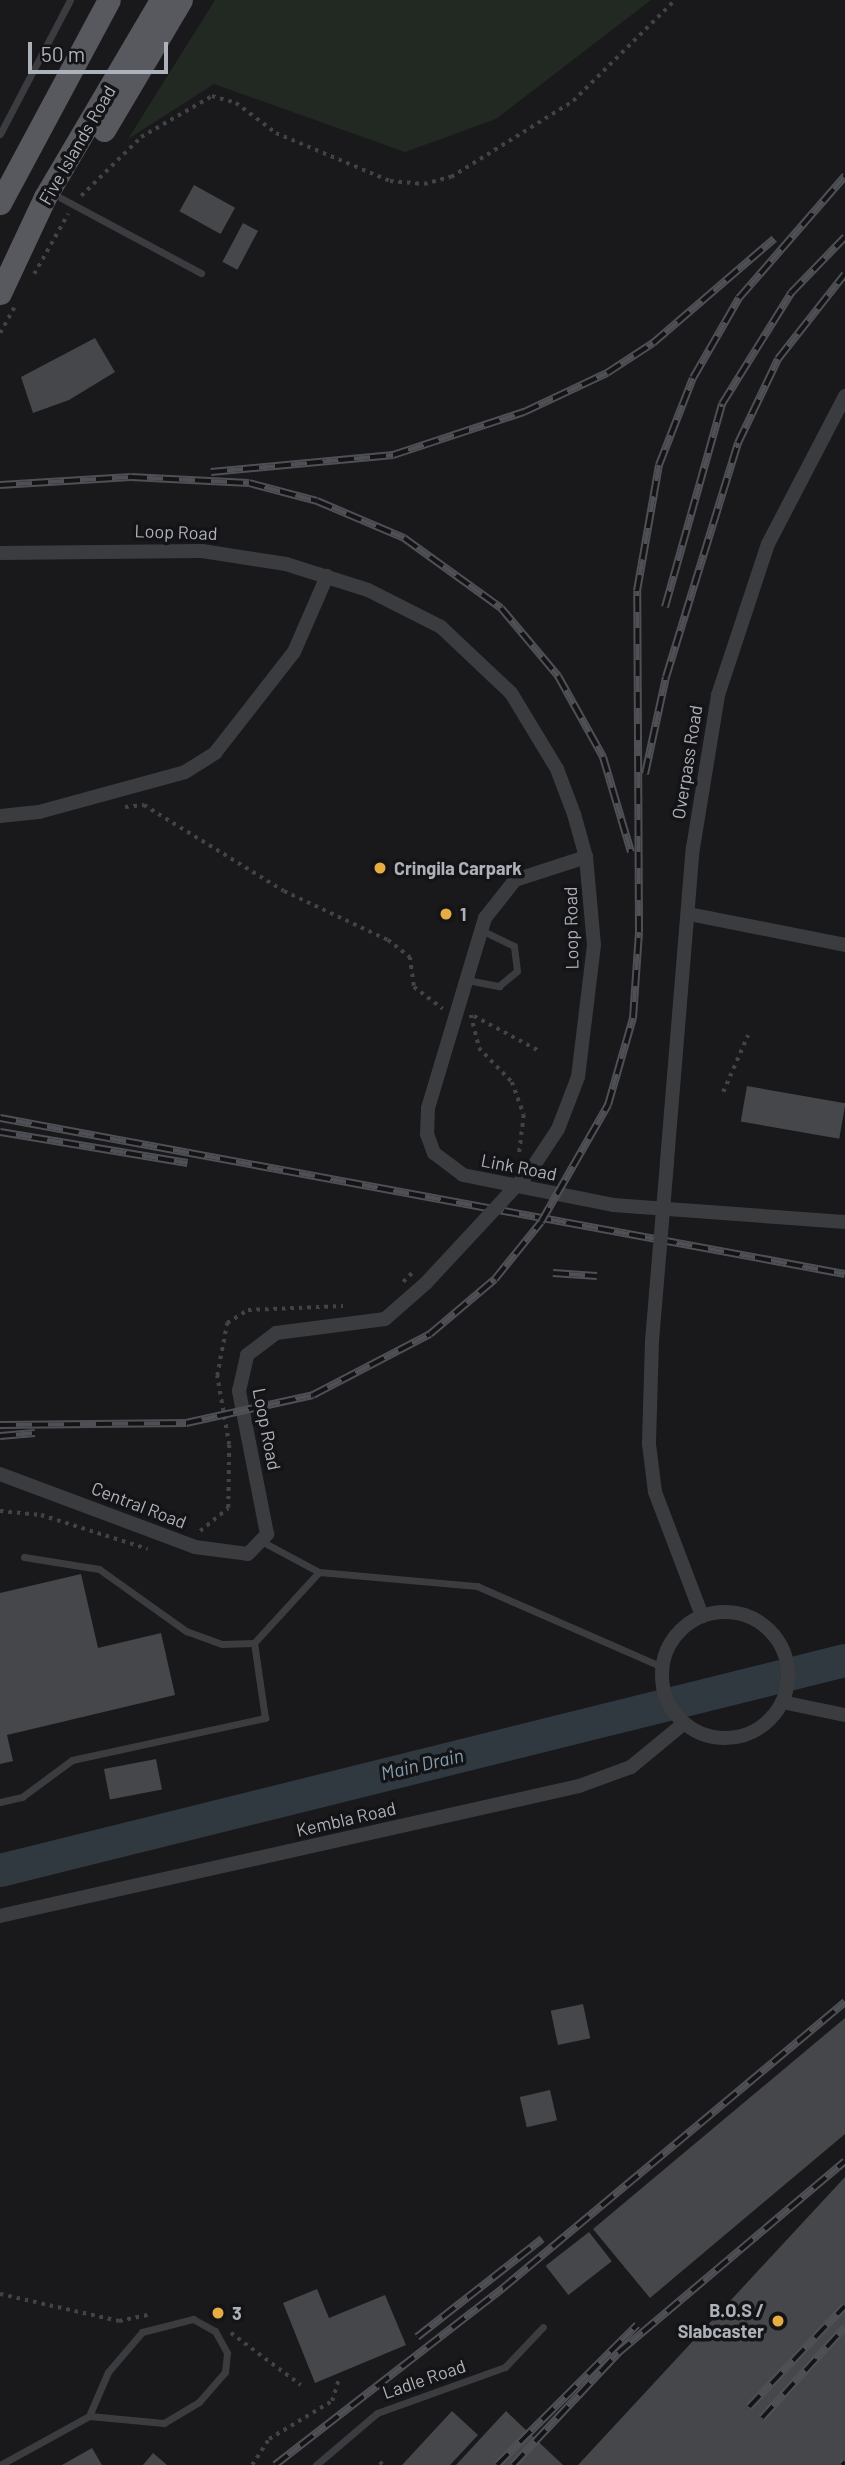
<!DOCTYPE html>
<html>
<head>
<meta charset="utf-8">
<style>
	body { margin:0 }
	#map { position:relative; width:845px; height:2465px; overflow:hidden; background:#19191b; font-family:Barlow,sans-serif }
	div>[style] { position:absolute }
	.green>* { inset:0; background:#212922 }
	.river>* { height:33px; margin:-16.5px; padding:0 16.5px; transform-origin:16.5px; border-radius:16.5px; background:#30393f }
	.building>* { inset:0; background:#46474b; transform-origin:0 0 }
	.path>* { height:3.5px; margin-top:-1.75px; transform-origin:0; background:repeating-linear-gradient(90deg,#414347 0 3.5px,transparent 0 8.5px) }
	.lane>* { height:7px; margin:-3.5px; padding:0 3.5px; transform-origin:3.5px; border-radius:3.5px; background:#3b3c40 }
	.street>* { height:14px; margin:-7px; padding:0 7px; transform-origin:7px; border-radius:7px; background:#3b3c40 }
	.street>.ring { margin:-7px; padding:0; box-sizing:content-box; background:none; border:14px solid #3b3c40; border-radius:50% }
	.primary>* { height:23px; margin:-11.5px; padding:0 11.5px; transform-origin:11.5px; border-radius:11.5px; background:#57595f }
	.rail>* { height:8px; margin-top:-4px; transform-origin:0; background:repeating-linear-gradient(90deg,#141416 0 16px,#4e5055 0 32px); box-sizing:border-box; border-block:2px solid #4e5055 }
	.path-bridge>* { height:3.5px; margin-top:-1.75px; transform-origin:0; background:repeating-linear-gradient(90deg,#414347 0 3.5px,transparent 0 8.5px) }
	.street-bridge>* { height:14px; margin:-7px; padding:0 7px; transform-origin:7px; border-radius:7px; background:#3b3c40 }
	.dots>* { width:19px; height:19px; translate:-50% -50%; box-sizing:border-box; border:4px solid #141416; border-radius:50% }
	span { translate:-50% -50%; white-space:nowrap; text-align:center; line-height:1.15; -webkit-text-stroke:7px #141416; paint-order:stroke }
	.street-label { font-size:18px; color:#adb1ba }
	.poi-label { font-size:18px; color:#adb1ba; font-weight:700 }
	.left { translate:0 -50%; text-align:left }
	.right { translate:-100% -50%; text-align:right }
	.water-label { font-size:19px; color:#869fb2; font-style:italic }
	.scale { position:absolute; left:28px; top:42px; width:140px; height:32px; box-sizing:border-box; border:4px solid #adb1ba; border-top:0; padding-left:9px; font-size:21px; line-height:24px; white-space:nowrap; color:#adb1ba; -webkit-text-stroke:5px #141416; paint-order:stroke }
</style>
</head>
<body>
<div id="map">
	<div class="green">
		<div style="clip-path:polygon(215px 0,651px 0,496px 119px,405px 152px,214px 84px,128px 139px)"></div>
	</div>
	<div class="river">
		<div style="left:0;top:1870px;width:871px;rotate:-13.96deg"></div>
	</div>
	<div class="building">
		<div style="left:194px;top:185px;width:47px;height:30px;rotate:29deg"></div>
		<div style="left:243px;top:223px;width:17px;height:44px;rotate:28deg"></div>
		<div style="clip-path:polygon(95px 338px,115px 372px,69px 400px,33px 413px,21px 377px)"></div>
		<div style="left:747px;top:1086px;width:100px;height:36px;rotate:10deg"></div>
		<div style="clip-path:polygon(81px 1574px,98px 1648px,161px 1633px,175px 1695px,7px 1735px,13px 1761px,0 1764px,0 1593px)"></div>
		<div style="left:156px;top:1759px;width:31px;height:53px;rotate:79deg"></div>
		<div style="left:583px;top:2004px;width:35px;height:33px;rotate:78deg"></div>
		<div style="clip-path:polygon(845px 2018px,845px 2134px,650px 2298px,593px 2229px)"></div>
		<div style="left:550px;top:2090px;width:31px;height:31px;rotate:77deg"></div>
		<div style="clip-path:polygon(845px 2177px,845px 2465px,578px 2465px)"></div>
		<div style="left:589px;top:2232px;width:37px;height:55px;rotate:52deg"></div>
		<div style="clip-path:polygon(317px 2289px,329px 2318px,385px 2295px,406px 2345px,315px 2383px,283px 2303px)"></div>
		<div style="clip-path:polygon(452px 2411px,478px 2435px,450px 2465px,402px 2465px)"></div>
		<div style="clip-path:polygon(506px 2411px,563px 2465px,456px 2465px)"></div>
		<div style="clip-path:polygon(92px 2448px,102px 2465px,62px 2465px)"></div>
		<div style="clip-path:polygon(153px 2453px,167px 2465px,143px 2465px)"></div>
	</div>
	<div class="path">
		<div style="left:81px;top:196px;width:84px;rotate:-44.5deg"></div>
		<div style="left:141px;top:137px;width:82px;rotate:-30deg"></div>
		<div style="left:212px;top:96px;width:25px;rotate:16deg"></div>
		<div style="left:236px;top:103px;width:50px;rotate:36.9deg"></div>
		<div style="left:276px;top:133px;width:124px;rotate:22.8deg"></div>
		<div style="left:390px;top:181px;width:34px;rotate:5deg"></div>
		<div style="left:424px;top:184px;width:28px;rotate:-15deg"></div>
		<div style="left:451px;top:177px;width:144px;rotate:-31.9deg"></div>
		<div style="left:573px;top:101px;width:144px;rotate:-44.7deg"></div>
		<div style="left:34px;top:274px;width:69px;rotate:-60.5deg"></div>
		<div style="left:0;top:333px;width:29px;rotate:-61deg"></div>
		<div style="left:125px;top:807px;width:19px;rotate:-6deg"></div>
		<div style="left:144px;top:805px;width:164px;rotate:31.6deg"></div>
		<div style="left:284px;top:891px;width:115px;rotate:25.2deg"></div>
		<div style="left:388px;top:940px;width:28px;rotate:38deg"></div>
		<div style="left:410px;top:957px;width:30px;rotate:82deg"></div>
		<div style="left:414px;top:987px;width:36px;rotate:37deg"></div>
		<div style="left:471px;top:1015px;width:34px;rotate:76deg"></div>
		<div style="left:479px;top:1048px;width:47px;rotate:45.9deg"></div>
		<div style="left:512px;top:1082px;width:35px;rotate:70deg"></div>
		<div style="left:524px;top:1115px;width:41px;rotate:97deg"></div>
		<div style="left:474px;top:1016px;width:76px;rotate:28.2deg"></div>
		<div style="left:723px;top:1092px;width:62px;rotate:-66.3deg"></div>
		<div style="left:0;top:1511px;width:41px;rotate:5.6deg"></div>
		<div style="left:41px;top:1515px;width:112px;rotate:17.6deg"></div>
		<div style="left:200px;top:1531px;width:36px;rotate:-39deg"></div>
		<div style="left:228px;top:1508px;width:63px;rotate:-89.1deg"></div>
		<div style="left:229px;top:1445px;width:70px;rotate:-99.9deg"></div>
		<div style="left:217px;top:1376px;width:54px;rotate:-79.3deg"></div>
		<div style="left:227px;top:1323px;width:25px;rotate:-32deg"></div>
		<div style="left:248px;top:1310px;width:95px;rotate:-2.4deg"></div>
		<div style="left:0;top:2294px;width:122px;rotate:12.8deg"></div>
		<div style="left:119px;top:2321px;width:30px;rotate:-12deg"></div>
		<div style="left:231px;top:2333px;width:87px;rotate:36.6deg"></div>
		<div style="left:380px;top:2462px;width:4px;rotate:45deg"></div>
		<div style="left:252px;top:2465px;width:31px;rotate:-57deg"></div>
		<div style="left:269px;top:2439px;width:74px;rotate:-31.1deg"></div>
		<div style="left:332px;top:2401px;width:21px;rotate:-73deg"></div>
	</div>
	<div class="lane">
		<div style="left:0;top:134px;width:151px;rotate:-62.4deg"></div>
		<div style="left:61px;top:198px;width:159px;rotate:28.2deg"></div>
		<div style="left:467px;top:980px;width:33px;rotate:11deg"></div>
		<div style="left:499px;top:986px;width:23px;rotate:-40deg"></div>
		<div style="left:517px;top:971px;width:25px;rotate:-97deg"></div>
		<div style="left:514px;top:946px;width:37px;rotate:-154deg"></div>
		<div style="left:263px;top:1542px;width:64px;rotate:28.2deg"></div>
		<div style="left:319px;top:1572px;width:159px;rotate:5.1deg"></div>
		<div style="left:477px;top:1586px;width:202px;rotate:23.6deg"></div>
		<div style="left:24px;top:1557px;width:76px;rotate:9.1deg"></div>
		<div style="left:99px;top:1569px;width:107px;rotate:35.5deg"></div>
		<div style="left:186px;top:1631px;width:38px;rotate:20deg"></div>
		<div style="left:222px;top:1644px;width:32px;rotate:-2deg"></div>
		<div style="left:0;top:1802px;width:23px;rotate:-13deg"></div>
		<div style="left:22px;top:1797px;width:62px;rotate:-36.5deg"></div>
		<div style="left:72px;top:1760px;width:198px;rotate:-12.3deg"></div>
		<div style="left:265px;top:1718px;width:76px;rotate:-98.3deg"></div>
		<div style="left:254px;top:1643px;width:96px;rotate:-47.5deg"></div>
		<div style="left:0;top:2465px;width:102px;rotate:-28.8deg"></div>
		<div style="left:89px;top:2416px;width:48px;rotate:-66.6deg"></div>
		<div style="left:108px;top:2372px;width:52px;rotate:-49.6deg"></div>
		<div style="left:142px;top:2332px;width:53px;rotate:-14.3deg"></div>
		<div style="left:193px;top:2319px;width:25px;rotate:29deg"></div>
		<div style="left:215px;top:2331px;width:25px;rotate:61deg"></div>
		<div style="left:227px;top:2353px;width:19px;rotate:96deg"></div>
		<div style="left:225px;top:2372px;width:40px;rotate:131deg"></div>
		<div style="left:199px;top:2402px;width:41px;rotate:149deg"></div>
		<div style="left:164px;top:2423px;width:75px;rotate:-174.7deg"></div>
		<div style="left:316px;top:2465px;width:80px;rotate:-40.4deg"></div>
		<div style="left:377px;top:2413px;width:136px;rotate:-19.8deg"></div>
		<div style="left:505px;top:2367px;width:55px;rotate:-46.5deg"></div>
	</div>
	<div class="street">
		<div style="left:0;top:553px;width:202px;rotate:-0.6deg"></div>
		<div style="left:202px;top:551px;width:85px;rotate:8.8deg"></div>
		<div style="left:286px;top:564px;width:86px;rotate:17.6deg"></div>
		<div style="left:368px;top:590px;width:82px;rotate:26.9deg"></div>
		<div style="left:441px;top:627px;width:96px;rotate:43.3deg"></div>
		<div style="left:511px;top:693px;width:89px;rotate:58.8deg"></div>
		<div style="left:557px;top:769px;width:48px;rotate:69.3deg"></div>
		<div style="left:574px;top:814px;width:45px;rotate:74.4deg"></div>
		<div style="left:586px;top:857px;width:88px;rotate:84.8deg"></div>
		<div style="left:594px;top:945px;width:133px;rotate:96.9deg"></div>
		<div style="left:578px;top:1077px;width:56px;rotate:111deg"></div>
		<div style="left:558px;top:1129px;width:49px;rotate:123.4deg"></div>
		<div style="left:0;top:816px;width:39px;rotate:-6deg"></div>
		<div style="left:39px;top:812px;width:151px;rotate:-15.3deg"></div>
		<div style="left:185px;top:772px;width:36px;rotate:-32deg"></div>
		<div style="left:215px;top:753px;width:128px;rotate:-52deg"></div>
		<div style="left:294px;top:652px;width:83px;rotate:-66.5deg"></div>
		<div style="left:586px;top:857px;width:75px;rotate:162.1deg"></div>
		<div style="left:515px;top:880px;width:48px;rotate:128.3deg"></div>
		<div style="left:485px;top:918px;width:198px;rotate:106.7deg"></div>
		<div style="left:428px;top:1108px;width:26px;rotate:92deg"></div>
		<div style="left:427px;top:1134px;width:20px;rotate:70deg"></div>
		<div style="left:434px;top:1153px;width:36px;rotate:37deg"></div>
		<div style="left:463px;top:1175px;width:153px;rotate:11.3deg"></div>
		<div style="left:613px;top:1205px;width:233px;rotate:4.2deg"></div>
		<div style="left:689px;top:914px;width:159px;rotate:11.2deg"></div>
		<div style="left:667px;top:1161px;width:314px;rotate:-85.3deg"></div>
		<div style="left:693px;top:848px;width:155px;rotate:-80.7deg"></div>
		<div style="left:718px;top:695px;width:159px;rotate:-71.7deg"></div>
		<div style="left:768px;top:544px;width:167px;rotate:-62.5deg"></div>
		<div style="left:652px;top:1341px;width:103px;rotate:91.7deg"></div>
		<div style="left:649px;top:1444px;width:48px;rotate:82.9deg"></div>
		<div style="left:655px;top:1492px;width:133px;rotate:69.2deg"></div>
		<div style="left:0;top:1474px;width:208px;rotate:20.5deg"></div>
		<div style="left:195px;top:1547px;width:53px;rotate:7.5deg"></div>
		<div style="left:248px;top:1554px;width:28px;rotate:-46deg"></div>
		<div style="left:267px;top:1534px;width:146px;rotate:-101.1deg"></div>
		<div style="left:239px;top:1391px;width:37px;rotate:-77deg"></div>
		<div style="left:247px;top:1355px;width:36px;rotate:-37deg"></div>
		<div style="left:276px;top:1333px;width:110px;rotate:-7.3deg"></div>
		<div style="left:385px;top:1319px;width:55px;rotate:-41.3deg"></div>
		<div class="ring" style="left:662px;top:1612px;width:112px;height:112px"></div>
		<div style="left:782px;top:1702px;width:64px;rotate:11.7deg"></div>
		<div style="left:0;top:1916px;width:593px;rotate:-12.65deg"></div>
		<div style="left:579px;top:1786px;width:55px;rotate:-20.1deg"></div>
		<div style="left:631px;top:1767px;width:67px;rotate:-39.6deg"></div>
	</div>
	<div class="primary">
		<div style="left:104px;top:130px;width:151px;rotate:-59.4deg"></div>
		<div style="left:0;top:203px;width:230px;rotate:-61.8deg"></div>
		<div style="left:0;top:293px;width:106px;rotate:-64.9deg"></div>
		<div style="left:45px;top:197px;width:229px;rotate:-59.5deg"></div>
	</div>
	<div class="rail">
		<div style="left:211px;top:472px;width:183px;rotate:-5.3deg"></div>
		<div style="left:393px;top:455px;width:138px;rotate:-18.2deg"></div>
		<div style="left:524px;top:412px;width:92px;rotate:-25.2deg"></div>
		<div style="left:607px;top:373px;width:55px;rotate:-33.1deg"></div>
		<div style="left:653px;top:343px;width:160px;rotate:-40.7deg"></div>
		<div style="left:0;top:485px;width:131px;rotate:-3.5deg"></div>
		<div style="left:131px;top:477px;width:118px;rotate:2.9deg"></div>
		<div style="left:249px;top:483px;width:70px;rotate:14.8deg"></div>
		<div style="left:317px;top:501px;width:95px;rotate:23deg"></div>
		<div style="left:404px;top:538px;width:120px;rotate:35.8deg"></div>
		<div style="left:501px;top:608px;width:89px;rotate:50deg"></div>
		<div style="left:558px;top:676px;width:93px;rotate:60.9deg"></div>
		<div style="left:603px;top:757px;width:99px;rotate:73.6deg"></div>
		<div style="left:665px;top:607px;width:211px;rotate:-74.3deg"></div>
		<div style="left:722px;top:404px;width:131px;rotate:-58.1deg"></div>
		<div style="left:791px;top:293px;width:78px;rotate:-46deg"></div>
		<div style="left:645px;top:774px;width:99px;rotate:-77.8deg"></div>
		<div style="left:666px;top:677px;width:245px;rotate:-72.9deg"></div>
		<div style="left:738px;top:443px;width:93px;rotate:-64.5deg"></div>
		<div style="left:778px;top:359px;width:108px;rotate:-51.8deg"></div>
		<div style="left:0;top:1118px;width:859px;rotate:10.46deg"></div>
		<div style="left:0;top:1132px;width:190px;rotate:9.4deg"></div>
		<div style="left:553px;top:1273px;width:44px;rotate:3.9deg"></div>
		<div style="left:0;top:1425px;width:186px;rotate:-0.6deg"></div>
		<div style="left:186px;top:1423px;width:130px;rotate:-12.4deg"></div>
		<div style="left:313px;top:1395px;width:132px;rotate:-27.5deg"></div>
		<div style="left:430px;top:1334px;width:85px;rotate:-40.2deg"></div>
		<div style="left:495px;top:1279px;width:73px;rotate:-51.1deg"></div>
		<div style="left:541px;top:1222px;width:135px;rotate:-60.2deg"></div>
		<div style="left:608px;top:1105px;width:91px;rotate:-74deg"></div>
		<div style="left:633px;top:1018px;width:86px;rotate:-86deg"></div>
		<div style="left:639px;top:932px;width:341px;rotate:-90.3deg"></div>
		<div style="left:637px;top:591px;width:128px;rotate:-80.1deg"></div>
		<div style="left:659px;top:465px;width:93px;rotate:-68.7deg"></div>
		<div style="left:693px;top:378px;width:92px;rotate:-60.1deg"></div>
		<div style="left:739px;top:298px;width:162px;rotate:-49deg"></div>
		<div style="left:0;top:1436px;width:35px;rotate:-5deg"></div>
		<div style="left:417px;top:2337px;width:159px;rotate:-38.1deg"></div>
		<div style="left:749px;top:2407px;width:139px;rotate:-46.5deg"></div>
		<div style="left:762px;top:2418px;width:123px;rotate:-47.6deg"></div>
		<div style="left:275px;top:2465px;width:289px;rotate:-37.8deg"></div>
		<div style="left:503px;top:2288px;width:446px;rotate:-39.9deg"></div>
		<div style="left:497px;top:2465px;width:198px;rotate:-45deg"></div>
		<div style="left:513px;top:2465px;width:154px;rotate:-46.8deg"></div>
		<div style="left:618px;top:2353px;width:297px;rotate:-40.2deg"></div>
		<div style="left:842px;top:2465px;width:4px;rotate:-45deg"></div>
	</div>
	<div class="path-bridge">
		<div style="left:403px;top:1282px;width:14px;rotate:-45deg"></div>
	</div>
	<div class="street-bridge">
		<div style="left:426px;top:1283px;width:154px;rotate:-47.1deg"></div>
		<div style="left:652px;top:1341px;width:181px;rotate:-85.2deg"></div>
	</div>
	<div class="dots">
		<div style="left:380px;top:868px;background:#e7ad45"></div>
		<div style="left:446px;top:914px;background:#e7ad45"></div>
		<div style="left:218px;top:2313px;background:#e7ad45"></div>
		<div style="left:778px;top:2321px;background:#e7ad45"></div>
	</div>
	<div class="street-label">
		<span style="left:77px;top:145px;rotate:-60deg">Five Islands Road</span>
		<span style="left:176px;top:532px;rotate:2deg">Loop Road</span>
		<span style="left:687px;top:762px;rotate:-81deg">Overpass Road</span>
		<span style="left:571px;top:928px;rotate:-91deg">Loop Road</span>
		<span style="left:519px;top:1167px;rotate:11deg">Link Road</span>
		<span style="left:267px;top:1429px;rotate:79deg">Loop Road</span>
		<span style="left:139px;top:1505px;rotate:21deg">Central Road</span>
		<span style="left:346px;top:1819px;rotate:-13deg">Kembla Road</span>
		<span style="left:424px;top:2379px;rotate:-19deg">Ladle Road</span>
	</div>
	<div class="poi-label">
		<span class="left" style="left:394px;top:868px">Cringila Carpark</span>
		<span class="left" style="left:460px;top:914px">1</span>
		<span class="right" style="left:764px;top:2321px">B.O.S /<br>Slabcaster</span>
		<span class="left" style="left:232px;top:2313px">3</span>
	</div>
	<div class="water-label">
		<span style="left:422px;top:1764px;rotate:-13deg">Main Drain</span>
	</div>
	<div class="scale">50 m</div>
</div>
</body>
</html>
